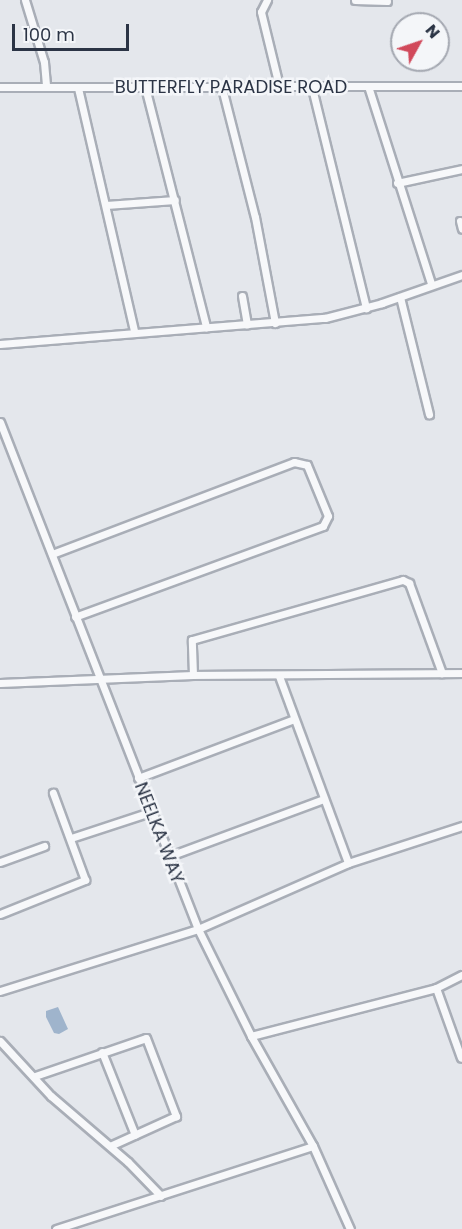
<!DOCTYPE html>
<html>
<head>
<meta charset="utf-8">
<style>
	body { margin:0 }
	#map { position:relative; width:462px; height:1229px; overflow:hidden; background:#e4e7ec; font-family:Poppins,sans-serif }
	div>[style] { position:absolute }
	.water>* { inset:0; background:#9fb4cc }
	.roads { filter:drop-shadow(2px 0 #a9aeb7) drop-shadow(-2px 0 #a9aeb7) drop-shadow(0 2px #a9aeb7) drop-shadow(0 -2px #a9aeb7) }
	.street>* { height:7px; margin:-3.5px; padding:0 3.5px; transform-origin:3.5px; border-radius:3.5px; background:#f7f8fa }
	span { translate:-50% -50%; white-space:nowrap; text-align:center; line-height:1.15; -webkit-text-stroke:5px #f4f6f9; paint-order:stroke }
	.street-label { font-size:18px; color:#2b3445 }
	.north { position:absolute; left:390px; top:12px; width:60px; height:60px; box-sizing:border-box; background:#f4f6f9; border:2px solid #a4a8b1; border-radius:50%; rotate:50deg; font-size:16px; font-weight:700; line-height:24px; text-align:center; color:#2b3445 }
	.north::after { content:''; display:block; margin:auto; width:21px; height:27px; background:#d1495b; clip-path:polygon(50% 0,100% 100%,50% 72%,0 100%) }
	.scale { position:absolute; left:12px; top:24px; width:117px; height:27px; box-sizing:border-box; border:3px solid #2b3445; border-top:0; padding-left:8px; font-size:18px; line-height:21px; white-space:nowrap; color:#2b3445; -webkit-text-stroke:4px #f4f6f9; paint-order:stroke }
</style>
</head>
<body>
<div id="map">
	<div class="water">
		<div style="clip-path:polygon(58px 1007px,68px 1029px,59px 1034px,54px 1033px,46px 1017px,46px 1011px)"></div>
	</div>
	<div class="roads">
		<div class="street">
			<div style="left:25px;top:0;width:65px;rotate:73deg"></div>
			<div style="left:44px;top:62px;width:25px;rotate:85deg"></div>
			<div style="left:267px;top:0;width:13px;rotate:117deg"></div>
			<div style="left:261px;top:12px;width:76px;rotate:76.3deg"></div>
			<div style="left:355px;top:0;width:32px;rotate:2deg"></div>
			<div style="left:368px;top:86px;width:208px;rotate:72.3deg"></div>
			<div style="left:0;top:87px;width:462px;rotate:-0.1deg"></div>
			<div style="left:145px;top:87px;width:248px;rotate:75.7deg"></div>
			<div style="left:78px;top:88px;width:249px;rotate:77deg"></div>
			<div style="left:222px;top:88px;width:133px;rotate:75.7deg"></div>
			<div style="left:255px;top:217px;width:108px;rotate:79.3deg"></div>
			<div style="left:312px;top:88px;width:227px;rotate:76.2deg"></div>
			<div style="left:397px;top:183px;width:66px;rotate:-12.2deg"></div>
			<div style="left:106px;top:205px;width:69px;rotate:-4.1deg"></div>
			<div style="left:460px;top:221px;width:8px;rotate:76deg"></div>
			<div style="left:242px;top:296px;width:29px;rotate:80deg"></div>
			<div style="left:400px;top:297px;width:121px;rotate:76.1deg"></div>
			<div style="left:0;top:344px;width:326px;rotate:-4.6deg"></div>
			<div style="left:325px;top:318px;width:59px;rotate:-14.7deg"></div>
			<div style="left:382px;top:303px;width:85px;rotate:-19.3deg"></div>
			<div style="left:0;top:422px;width:544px;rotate:68.67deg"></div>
			<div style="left:198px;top:929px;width:119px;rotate:63.6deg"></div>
			<div style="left:251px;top:1036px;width:126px;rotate:60.6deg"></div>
			<div style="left:313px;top:1146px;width:91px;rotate:66deg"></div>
			<div style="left:52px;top:554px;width:259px;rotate:-20.8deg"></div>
			<div style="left:294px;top:462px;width:13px;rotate:13deg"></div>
			<div style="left:307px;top:465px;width:55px;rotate:67.6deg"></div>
			<div style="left:328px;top:516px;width:11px;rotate:117deg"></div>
			<div style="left:323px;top:526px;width:264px;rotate:159.9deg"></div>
			<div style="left:193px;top:675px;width:35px;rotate:-92deg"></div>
			<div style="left:192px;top:640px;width:219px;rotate:-15.9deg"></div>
			<div style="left:403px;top:580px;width:7px;rotate:27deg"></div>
			<div style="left:409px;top:583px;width:96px;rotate:69.9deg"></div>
			<div style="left:279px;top:676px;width:199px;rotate:69.7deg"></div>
			<div style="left:0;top:683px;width:193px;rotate:-2.4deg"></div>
			<div style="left:193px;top:675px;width:269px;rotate:-0.4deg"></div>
			<div style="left:138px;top:778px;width:167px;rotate:-20.7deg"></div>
			<div style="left:71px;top:838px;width:83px;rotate:-18.2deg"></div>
			<div style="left:167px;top:857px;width:167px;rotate:-20.3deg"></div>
			<div style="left:0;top:862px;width:47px;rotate:-20deg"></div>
			<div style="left:0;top:914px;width:92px;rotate:-21.8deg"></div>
			<div style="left:85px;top:880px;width:93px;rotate:-110.2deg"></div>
			<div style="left:436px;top:988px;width:74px;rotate:70.3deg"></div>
			<div style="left:0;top:991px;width:207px;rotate:-17.4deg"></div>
			<div style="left:198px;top:929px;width:164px;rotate:-23.7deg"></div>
			<div style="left:348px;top:863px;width:120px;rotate:-18deg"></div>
			<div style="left:251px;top:1036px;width:191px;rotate:-14.5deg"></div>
			<div style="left:436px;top:988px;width:29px;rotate:-27deg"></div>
			<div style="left:0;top:1041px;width:75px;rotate:47.2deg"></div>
			<div style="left:51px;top:1096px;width:101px;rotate:40.6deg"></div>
			<div style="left:128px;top:1162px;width:47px;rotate:45.9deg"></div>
			<div style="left:102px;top:1052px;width:89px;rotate:68.3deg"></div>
			<div style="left:35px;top:1076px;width:117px;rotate:-18.9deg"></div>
			<div style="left:146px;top:1038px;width:84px;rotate:69deg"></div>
			<div style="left:176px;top:1116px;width:72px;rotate:155.6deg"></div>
			<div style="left:56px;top:1229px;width:270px;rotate:-17.9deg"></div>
		</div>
	</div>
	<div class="street-label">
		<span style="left:231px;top:87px">BUTTERFLY PARADISE ROAD</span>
		<span style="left:159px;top:833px;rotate:69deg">NEELKA WAY</span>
	</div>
	<div class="north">N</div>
	<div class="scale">100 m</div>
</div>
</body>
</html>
